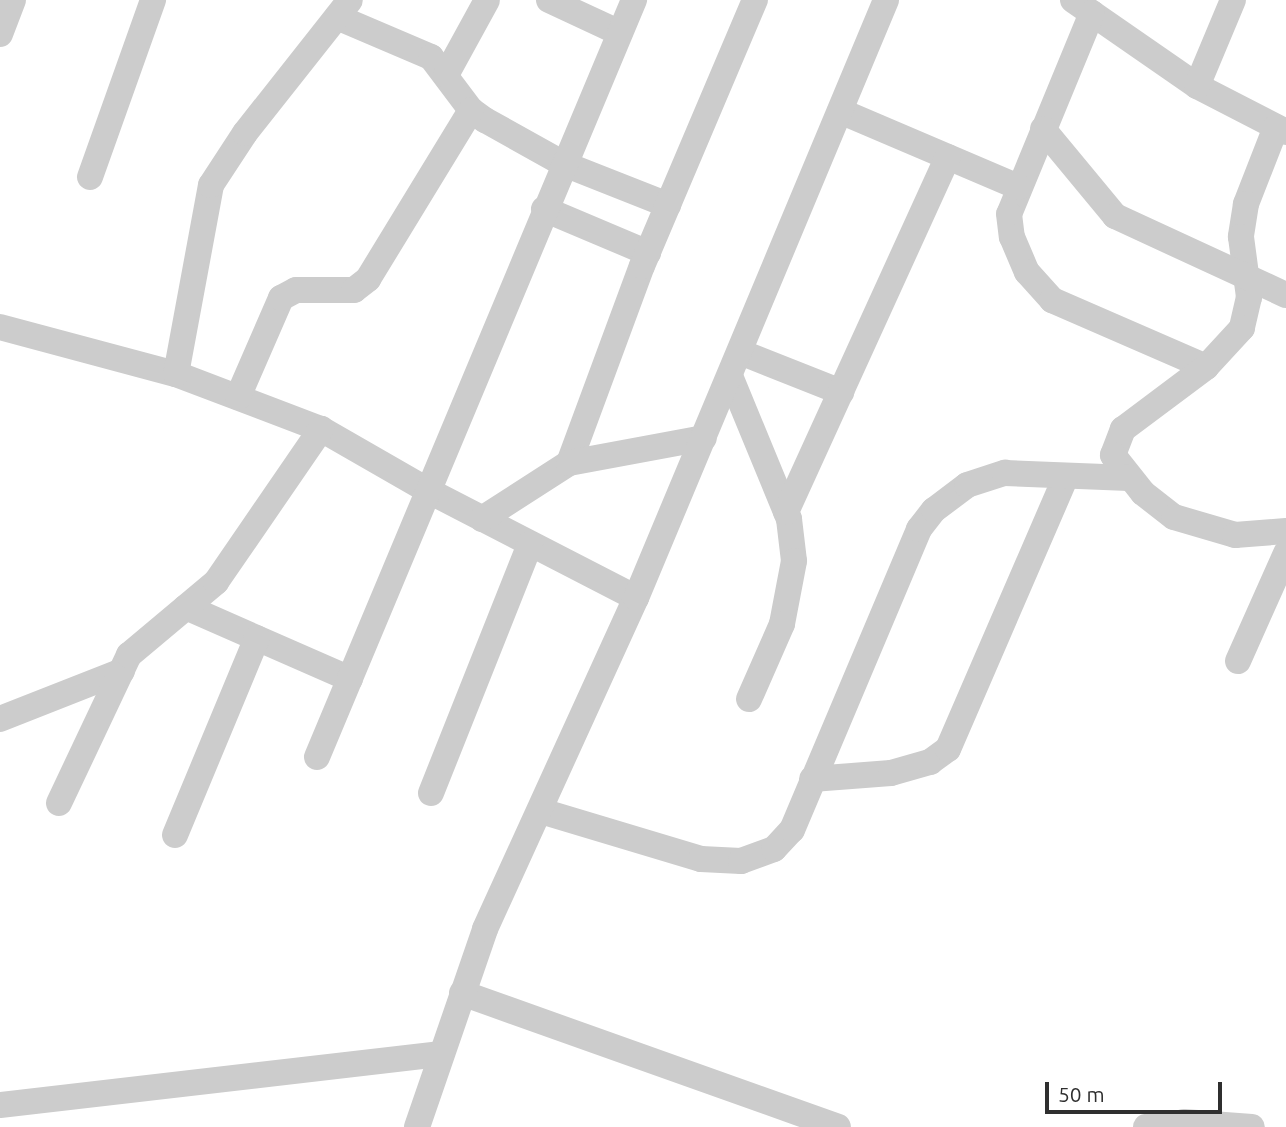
<!DOCTYPE html>
<html>
<head>
<meta charset="utf-8">
<style>
	body { margin:0 }
	#map { position:relative; width:1286px; height:1127px; overflow:hidden; background:#fff; font-family:Ubuntu,sans-serif }
	div>[style] { position:absolute }
	.street>* { height:26px; margin:-13px; padding:0 13px; transform-origin:13px; border-radius:13px; background:#ccc }
	span { translate:-50% -50%; white-space:nowrap; text-align:center; line-height:1.15; -webkit-text-stroke:7px #fff; paint-order:stroke }
	.scale { position:absolute; left:1045px; top:1082px; width:177px; height:32px; box-sizing:border-box; border:4px solid #2f2f2f; border-top:0; padding-left:9px; font-size:21px; line-height:24px; white-space:nowrap; color:#2f2f2f; -webkit-text-stroke:5px #fff; paint-order:stroke }
</style>
</head>
<body>
<div id="map">
	<div class="street">
		<div style="left:549px;top:0;width:78px;rotate:24.9deg"></div>
		<div style="left:1073px;top:0;width:151px;rotate:34.7deg"></div>
		<div style="left:1197px;top:86px;width:100px;rotate:27.3deg"></div>
		<div style="left:1092px;top:13px;width:217px;rotate:112.4deg"></div>
		<div style="left:1009px;top:214px;width:23px;rotate:83deg"></div>
		<div style="left:1012px;top:237px;width:38px;rotate:67deg"></div>
		<div style="left:1027px;top:272px;width:38px;rotate:48deg"></div>
		<div style="left:1052px;top:300px;width:168px;rotate:23.5deg"></div>
		<div style="left:337px;top:17px;width:102px;rotate:23.1deg"></div>
		<div style="left:431px;top:57px;width:66px;rotate:53deg"></div>
		<div style="left:471px;top:110px;width:17px;rotate:36deg"></div>
		<div style="left:485px;top:120px;width:90px;rotate:29.1deg"></div>
		<div style="left:564px;top:164px;width:112px;rotate:21.5deg"></div>
		<div style="left:0;top:34px;width:36px;rotate:-69deg"></div>
		<div style="left:446px;top:75px;width:85px;rotate:-61.3deg"></div>
		<div style="left:1197px;top:86px;width:93px;rotate:-67.3deg"></div>
		<div style="left:840px;top:111px;width:194px;rotate:23.1deg"></div>
		<div style="left:1276px;top:127px;width:83px;rotate:111.3deg"></div>
		<div style="left:1246px;top:204px;width:33px;rotate:99deg"></div>
		<div style="left:1241px;top:237px;width:61px;rotate:82.4deg"></div>
		<div style="left:1249px;top:297px;width:32px;rotate:103deg"></div>
		<div style="left:1242px;top:328px;width:53px;rotate:132.7deg"></div>
		<div style="left:1206px;top:367px;width:104px;rotate:143.2deg"></div>
		<div style="left:1123px;top:429px;width:28px;rotate:111deg"></div>
		<div style="left:1113px;top:455px;width:48px;rotate:51.7deg"></div>
		<div style="left:1143px;top:493px;width:39px;rotate:38deg"></div>
		<div style="left:1174px;top:517px;width:64px;rotate:16.4deg"></div>
		<div style="left:1235px;top:535px;width:51px;rotate:-4.5deg"></div>
		<div style="left:1043px;top:129px;width:113px;rotate:50.4deg"></div>
		<div style="left:1115px;top:216px;width:188px;rotate:24.8deg"></div>
		<div style="left:90px;top:177px;width:188px;rotate:-70.4deg"></div>
		<div style="left:544px;top:209px;width:113px;rotate:22.9deg"></div>
		<div style="left:0;top:327px;width:182px;rotate:15deg"></div>
		<div style="left:176px;top:374px;width:155px;rotate:20.8deg"></div>
		<div style="left:321px;top:429px;width:125px;rotate:29.9deg"></div>
		<div style="left:429px;top:491px;width:233px;rotate:27.3deg"></div>
		<div style="left:740px;top:352px;width:109px;rotate:21.6deg"></div>
		<div style="left:176px;top:374px;width:192px;rotate:-79.5deg"></div>
		<div style="left:211px;top:185px;width:62px;rotate:-56.8deg"></div>
		<div style="left:245px;top:133px;width:169px;rotate:-51.7deg"></div>
		<div style="left:730px;top:376px;width:155px;rotate:67.6deg"></div>
		<div style="left:789px;top:519px;width:42px;rotate:83.2deg"></div>
		<div style="left:794px;top:561px;width:64px;rotate:100.8deg"></div>
		<div style="left:782px;top:624px;width:82px;rotate:113.7deg"></div>
		<div style="left:238px;top:397px;width:108px;rotate:-66.5deg"></div>
		<div style="left:281px;top:298px;width:17px;rotate:-28deg"></div>
		<div style="left:296px;top:290px;width:58px"></div>
		<div style="left:354px;top:290px;width:18px;rotate:-38deg"></div>
		<div style="left:368px;top:279px;width:198px;rotate:-58.6deg"></div>
		<div style="left:569px;top:463px;width:210px;rotate:-69.7deg"></div>
		<div style="left:642px;top:266px;width:289px;rotate:-67deg"></div>
		<div style="left:786px;top:512px;width:390px;rotate:-65.5deg"></div>
		<div style="left:482px;top:519px;width:103px;rotate:-32.8deg"></div>
		<div style="left:569px;top:463px;width:137px;rotate:-10.5deg"></div>
		<div style="left:186px;top:607px;width:179px;rotate:23.7deg"></div>
		<div style="left:1238px;top:661px;width:118px;rotate:-66deg"></div>
		<div style="left:0;top:719px;width:131px;rotate:-21.5deg"></div>
		<div style="left:317px;top:757px;width:821px;rotate:-67.28deg"></div>
		<div style="left:812px;top:779px;width:79px;rotate:-4.3deg"></div>
		<div style="left:891px;top:773px;width:41px;rotate:-15.8deg"></div>
		<div style="left:930px;top:762px;width:22px;rotate:-36deg"></div>
		<div style="left:948px;top:749px;width:297px;rotate:-66.6deg"></div>
		<div style="left:431px;top:793px;width:268px;rotate:-68.3deg"></div>
		<div style="left:59px;top:803px;width:164px;rotate:-64.7deg"></div>
		<div style="left:129px;top:655px;width:114px;rotate:-40deg"></div>
		<div style="left:216px;top:582px;width:186px;rotate:-55.5deg"></div>
		<div style="left:541px;top:811px;width:167px;rotate:16.7deg"></div>
		<div style="left:701px;top:859px;width:40px;rotate:2.9deg"></div>
		<div style="left:741px;top:861px;width:35px;rotate:-20deg"></div>
		<div style="left:774px;top:849px;width:26px;rotate:-47deg"></div>
		<div style="left:792px;top:830px;width:327px;rotate:-67.1deg"></div>
		<div style="left:919px;top:529px;width:24px;rotate:-52deg"></div>
		<div style="left:934px;top:510px;width:41px;rotate:-37.1deg"></div>
		<div style="left:967px;top:485px;width:40px;rotate:-18deg"></div>
		<div style="left:1005px;top:473px;width:124px;rotate:2.3deg"></div>
		<div style="left:175px;top:835px;width:213px;rotate:-67.4deg"></div>
		<div style="left:462px;top:993px;width:399px;rotate:19.6deg"></div>
		<div style="left:0;top:1105px;width:442px;rotate:-6.6deg"></div>
		<div style="left:417px;top:1127px;width:209px;rotate:-71deg"></div>
		<div style="left:485px;top:929px;width:364px;rotate:-65.5deg"></div>
		<div style="left:636px;top:598px;width:648px;rotate:-67.31deg"></div>
		<div style="left:1146px;top:1127px;width:38px;rotate:-7deg"></div>
		<div style="left:1184px;top:1122px;width:68px;rotate:4.2deg"></div>
	</div>
	<div class="scale">50 m</div>
</div>
</body>
</html>
